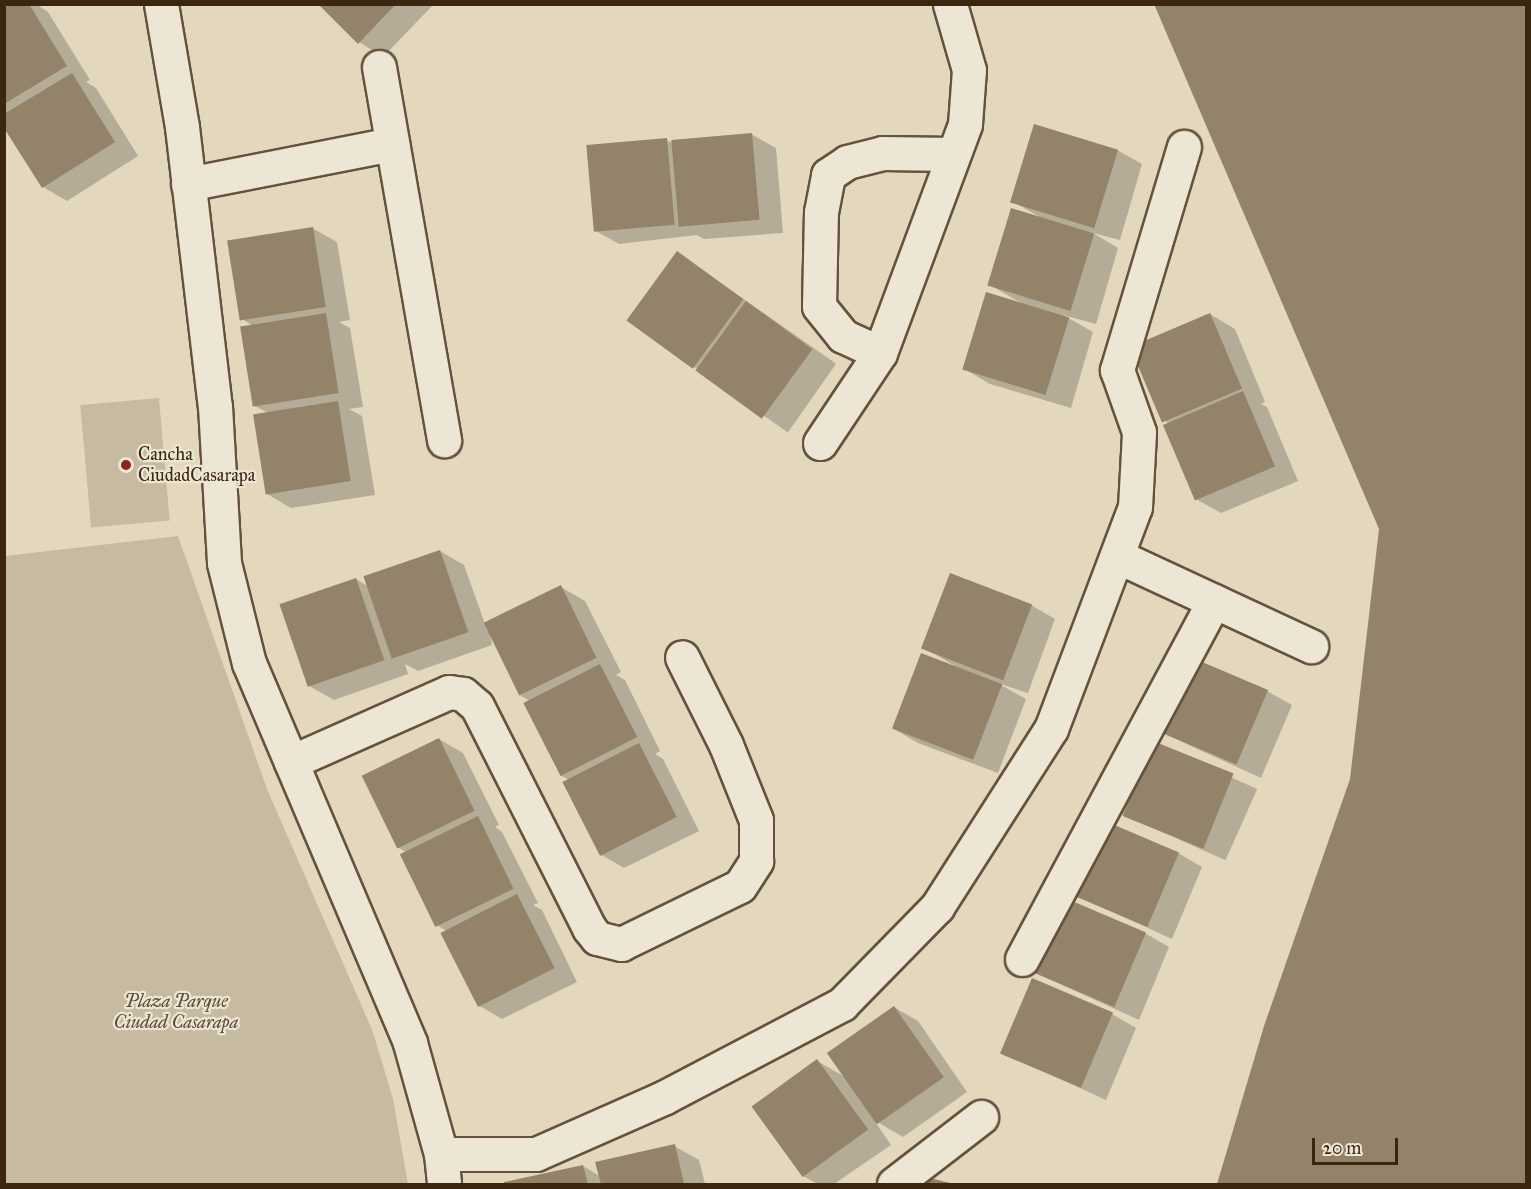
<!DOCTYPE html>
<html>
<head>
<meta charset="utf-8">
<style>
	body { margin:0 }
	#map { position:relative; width:1531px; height:1189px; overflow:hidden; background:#e3d8be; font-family:"IM FELL Great Primer",serif }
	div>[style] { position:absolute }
	.green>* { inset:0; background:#c6baa0; transform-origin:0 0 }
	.shadow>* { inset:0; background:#0003; transform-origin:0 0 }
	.building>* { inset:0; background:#92836a; transform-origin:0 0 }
	.roads { filter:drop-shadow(2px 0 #65523c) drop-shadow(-2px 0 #65523c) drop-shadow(0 2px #65523c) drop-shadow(0 -2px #65523c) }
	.minor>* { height:33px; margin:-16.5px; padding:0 16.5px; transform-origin:16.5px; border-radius:16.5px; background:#ede6d5 }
	.dots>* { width:16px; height:16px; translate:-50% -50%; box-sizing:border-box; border:3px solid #ede6d5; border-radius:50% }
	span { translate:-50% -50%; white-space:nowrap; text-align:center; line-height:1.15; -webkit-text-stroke:4.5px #ede6d5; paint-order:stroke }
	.poi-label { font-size:18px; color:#3b2610 }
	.left { translate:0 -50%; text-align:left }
	.park-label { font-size:18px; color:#5e4b34; font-style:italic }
	.frame { position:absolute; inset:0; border:6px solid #3b2610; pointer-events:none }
	.scale { position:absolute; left:1312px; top:1138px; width:86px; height:27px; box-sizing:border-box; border:3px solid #3b2610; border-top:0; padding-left:8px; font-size:18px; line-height:21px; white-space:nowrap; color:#3b2610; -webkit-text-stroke:4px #ede6d5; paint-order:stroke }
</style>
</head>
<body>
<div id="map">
	<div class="green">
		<div style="left:159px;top:398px;width:123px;height:79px;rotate:85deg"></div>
		<div style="clip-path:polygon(178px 536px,267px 789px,373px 1032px,393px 1099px,408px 1184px,5px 1184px,5px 556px)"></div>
	</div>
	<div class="shadow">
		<div style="clip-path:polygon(13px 4px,36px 4px,48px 12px,90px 80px,86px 82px,96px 88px,138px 156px,67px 201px,43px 187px,4px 115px,4px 9px)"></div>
		<div style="clip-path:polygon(321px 4px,434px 4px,383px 57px,359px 42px)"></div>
		<div style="clip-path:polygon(1156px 4px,1526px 4px,1526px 1184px,1220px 1184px,1265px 1027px,1351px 780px,1380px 528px)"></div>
		<div style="clip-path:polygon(751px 134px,776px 148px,783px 233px,704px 239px,697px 235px,619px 244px,594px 230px,666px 140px,673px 143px)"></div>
		<div style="clip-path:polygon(1117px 150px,1142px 164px,1120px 240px,1093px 233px,1118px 248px,1096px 324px,1063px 315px,1093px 332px,1071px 408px,990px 384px,966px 370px,1021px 303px,990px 285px,1038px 216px,1014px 202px)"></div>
		<div style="clip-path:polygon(312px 228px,337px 242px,350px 320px,339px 322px,350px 328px,363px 407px,349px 409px,362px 416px,375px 495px,291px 508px,267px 494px,268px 413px,255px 406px,253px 326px,242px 319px)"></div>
		<div style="left:678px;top:253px;width:193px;height:84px;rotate:35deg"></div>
		<div style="clip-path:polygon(1210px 314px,1235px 329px,1265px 402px,1261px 404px,1267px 407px,1298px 481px,1221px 513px,1196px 499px,1169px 424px,1164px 420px)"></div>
		<div style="clip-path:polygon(440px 551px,464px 565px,485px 624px,561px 587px,585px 601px,621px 672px,616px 675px,625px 680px,660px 751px,655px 754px,663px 759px,699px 831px,624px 868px,600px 854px,569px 780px,560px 775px,530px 701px,521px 696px,490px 633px,492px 645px,418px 671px,405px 664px,408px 674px,334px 700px,309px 686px,356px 579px,369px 587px)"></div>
		<div style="clip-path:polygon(1031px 605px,1055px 619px,1028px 693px,997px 683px,1026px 699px,998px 773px,918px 743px,894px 729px,955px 666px,924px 648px)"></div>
		<div style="clip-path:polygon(1267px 691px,1292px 705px,1261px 778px,1158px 731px)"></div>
		<div style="clip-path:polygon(439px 739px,463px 753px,499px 825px,495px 827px,502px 832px,538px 903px,533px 905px,542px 910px,577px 982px,502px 1019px,478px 1005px,447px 931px,438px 926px,407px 853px,399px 848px)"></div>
		<div style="left:1154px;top:743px;width:113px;height:78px;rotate:24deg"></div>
		<div style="clip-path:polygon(1178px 853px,1202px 867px,1172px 939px,1069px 892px)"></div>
		<div style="clip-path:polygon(1145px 933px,1169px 947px,1139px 1020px,1036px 973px)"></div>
		<div style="clip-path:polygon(894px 1007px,918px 1021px,967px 1092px,903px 1137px,874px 1120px,891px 1145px,834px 1184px,818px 1184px,803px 1176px,817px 1061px,847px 1078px)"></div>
		<div style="clip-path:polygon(1112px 1014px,1136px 1028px,1106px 1100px,1003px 1053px)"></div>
		<div style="clip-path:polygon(674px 1146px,699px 1160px,705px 1184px,505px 1183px,583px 1166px,600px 1176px)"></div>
	</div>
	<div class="building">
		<div style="clip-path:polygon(10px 4px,29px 4px,67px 66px,4px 104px,4px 8px)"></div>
		<div style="clip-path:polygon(318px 4px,396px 4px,358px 44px)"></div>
		<div style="clip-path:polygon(1154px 4px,1526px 4px,1526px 1184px,1217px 1184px,1264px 1026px,1350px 779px,1379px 529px)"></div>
		<div style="clip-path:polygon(72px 73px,115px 142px,42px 188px,4px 128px,4px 114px)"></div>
		<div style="left:1034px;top:124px;width:88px;height:82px;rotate:17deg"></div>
		<div style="left:752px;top:133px;width:87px;height:81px;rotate:85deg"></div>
		<div style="left:667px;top:138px;width:87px;height:81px;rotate:85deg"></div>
		<div style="left:1011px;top:208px;width:87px;height:81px;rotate:17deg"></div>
		<div style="left:313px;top:227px;width:81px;height:87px;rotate:81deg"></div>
		<div style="left:677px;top:251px;width:82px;height:86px;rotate:36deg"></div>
		<div style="left:986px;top:292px;width:87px;height:81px;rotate:17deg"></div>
		<div style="left:746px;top:301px;width:82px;height:86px;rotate:36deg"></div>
		<div style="left:326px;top:313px;width:81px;height:87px;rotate:81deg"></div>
		<div style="left:1210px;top:313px;width:82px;height:87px;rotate:67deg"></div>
		<div style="left:1243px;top:391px;width:82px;height:87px;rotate:67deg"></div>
		<div style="left:338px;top:401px;width:81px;height:86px;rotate:81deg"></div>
		<div style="left:440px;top:550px;width:87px;height:81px;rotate:71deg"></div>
		<div style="left:950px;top:573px;width:88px;height:81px;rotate:21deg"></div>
		<div style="left:356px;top:578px;width:87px;height:81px;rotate:71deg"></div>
		<div style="left:561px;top:585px;width:81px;height:86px;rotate:64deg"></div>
		<div style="left:921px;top:653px;width:87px;height:81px;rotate:21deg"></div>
		<div style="left:1188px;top:656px;width:87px;height:81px;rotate:23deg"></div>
		<div style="left:600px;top:664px;width:82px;height:86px;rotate:63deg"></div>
		<div style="left:439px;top:738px;width:81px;height:86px;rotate:64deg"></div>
		<div style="left:1153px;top:741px;width:87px;height:81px;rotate:22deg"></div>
		<div style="left:639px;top:743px;width:83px;height:86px;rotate:63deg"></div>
		<div style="left:478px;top:816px;width:81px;height:87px;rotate:64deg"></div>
		<div style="left:1098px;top:818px;width:88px;height:81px;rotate:23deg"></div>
		<div style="left:517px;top:894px;width:83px;height:86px;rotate:63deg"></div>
		<div style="left:1065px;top:898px;width:88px;height:81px;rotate:23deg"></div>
		<div style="left:1032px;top:978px;width:88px;height:82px;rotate:23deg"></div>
		<div style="left:894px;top:1006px;width:87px;height:82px;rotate:55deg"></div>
		<div style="left:817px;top:1059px;width:87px;height:81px;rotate:54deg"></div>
		<div style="clip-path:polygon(675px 1144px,684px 1184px,601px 1184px,595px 1162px)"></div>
		<div style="clip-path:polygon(583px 1165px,588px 1184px,504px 1184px,504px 1182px)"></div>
		<div style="clip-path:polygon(918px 1175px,954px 1184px,916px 1184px)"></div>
	</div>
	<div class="roads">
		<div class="minor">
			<div style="left:161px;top:4px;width:125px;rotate:80.3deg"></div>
			<div style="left:182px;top:127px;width:281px;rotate:83.3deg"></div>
			<div style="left:215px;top:406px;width:157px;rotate:86.7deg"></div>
			<div style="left:224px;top:563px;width:103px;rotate:76deg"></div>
			<div style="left:249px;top:663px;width:413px;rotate:67deg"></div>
			<div style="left:410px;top:1043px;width:115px;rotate:74.4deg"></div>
			<div style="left:441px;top:1154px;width:30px;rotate:84deg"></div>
			<div style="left:379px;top:67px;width:379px;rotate:80.1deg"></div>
			<div style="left:188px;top:184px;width:208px;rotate:-11.1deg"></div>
			<div style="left:880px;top:353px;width:41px;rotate:-155.3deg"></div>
			<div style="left:843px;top:336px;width:38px;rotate:-129deg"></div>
			<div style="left:819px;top:306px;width:94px;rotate:-88.8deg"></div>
			<div style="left:821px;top:212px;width:38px;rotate:-79deg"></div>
			<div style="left:828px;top:175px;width:23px;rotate:-34deg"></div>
			<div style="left:847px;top:162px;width:36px;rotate:-14deg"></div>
			<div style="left:882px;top:153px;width:71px;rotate:0.8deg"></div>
			<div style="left:820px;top:443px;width:108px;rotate:-56.3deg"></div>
			<div style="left:880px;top:353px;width:244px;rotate:-69.6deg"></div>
			<div style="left:965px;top:124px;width:54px;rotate:-85.8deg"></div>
			<div style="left:969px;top:70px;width:69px;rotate:-106.1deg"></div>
			<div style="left:1119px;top:557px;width:212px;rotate:24.9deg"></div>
			<div style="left:291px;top:762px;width:173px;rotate:-23.9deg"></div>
			<div style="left:449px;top:692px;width:14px;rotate:8deg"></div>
			<div style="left:463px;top:694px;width:18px;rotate:41deg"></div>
			<div style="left:477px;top:706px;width:249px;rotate:63.2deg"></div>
			<div style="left:589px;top:928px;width:13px;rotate:51deg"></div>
			<div style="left:597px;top:938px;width:25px;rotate:14deg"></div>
			<div style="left:621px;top:944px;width:132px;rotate:-26deg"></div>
			<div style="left:740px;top:886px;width:30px;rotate:-57deg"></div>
			<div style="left:756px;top:861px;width:41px;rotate:-90deg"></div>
			<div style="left:756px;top:820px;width:81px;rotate:-111.8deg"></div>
			<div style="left:726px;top:745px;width:98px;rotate:-116.6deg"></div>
			<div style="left:1022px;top:959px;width:406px;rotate:-61.8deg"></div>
			<div style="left:441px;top:1154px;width:95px"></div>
			<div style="left:536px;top:1154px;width:141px;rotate:-23.8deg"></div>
			<div style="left:665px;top:1097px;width:200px;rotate:-27.7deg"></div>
			<div style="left:842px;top:1004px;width:136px;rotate:-45.6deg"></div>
			<div style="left:937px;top:907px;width:211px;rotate:-57.4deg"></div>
			<div style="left:1051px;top:729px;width:237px;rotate:-69.3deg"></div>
			<div style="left:1135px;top:507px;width:75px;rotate:-86.9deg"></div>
			<div style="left:1139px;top:432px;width:66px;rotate:-109.5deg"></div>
			<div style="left:1117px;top:370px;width:233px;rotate:-73.3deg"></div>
			<div style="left:894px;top:1184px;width:110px;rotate:-37.6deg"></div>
		</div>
	</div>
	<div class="dots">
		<div style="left:126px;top:465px;background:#8f2418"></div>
	</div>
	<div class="poi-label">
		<span class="left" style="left:138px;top:465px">Cancha<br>CiudadCasarapa</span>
	</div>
	<div class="park-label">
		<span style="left:176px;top:1012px">Plaza Parque<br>Ciudad Casarapa</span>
	</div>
	<div class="frame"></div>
	<div class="scale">20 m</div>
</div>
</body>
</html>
